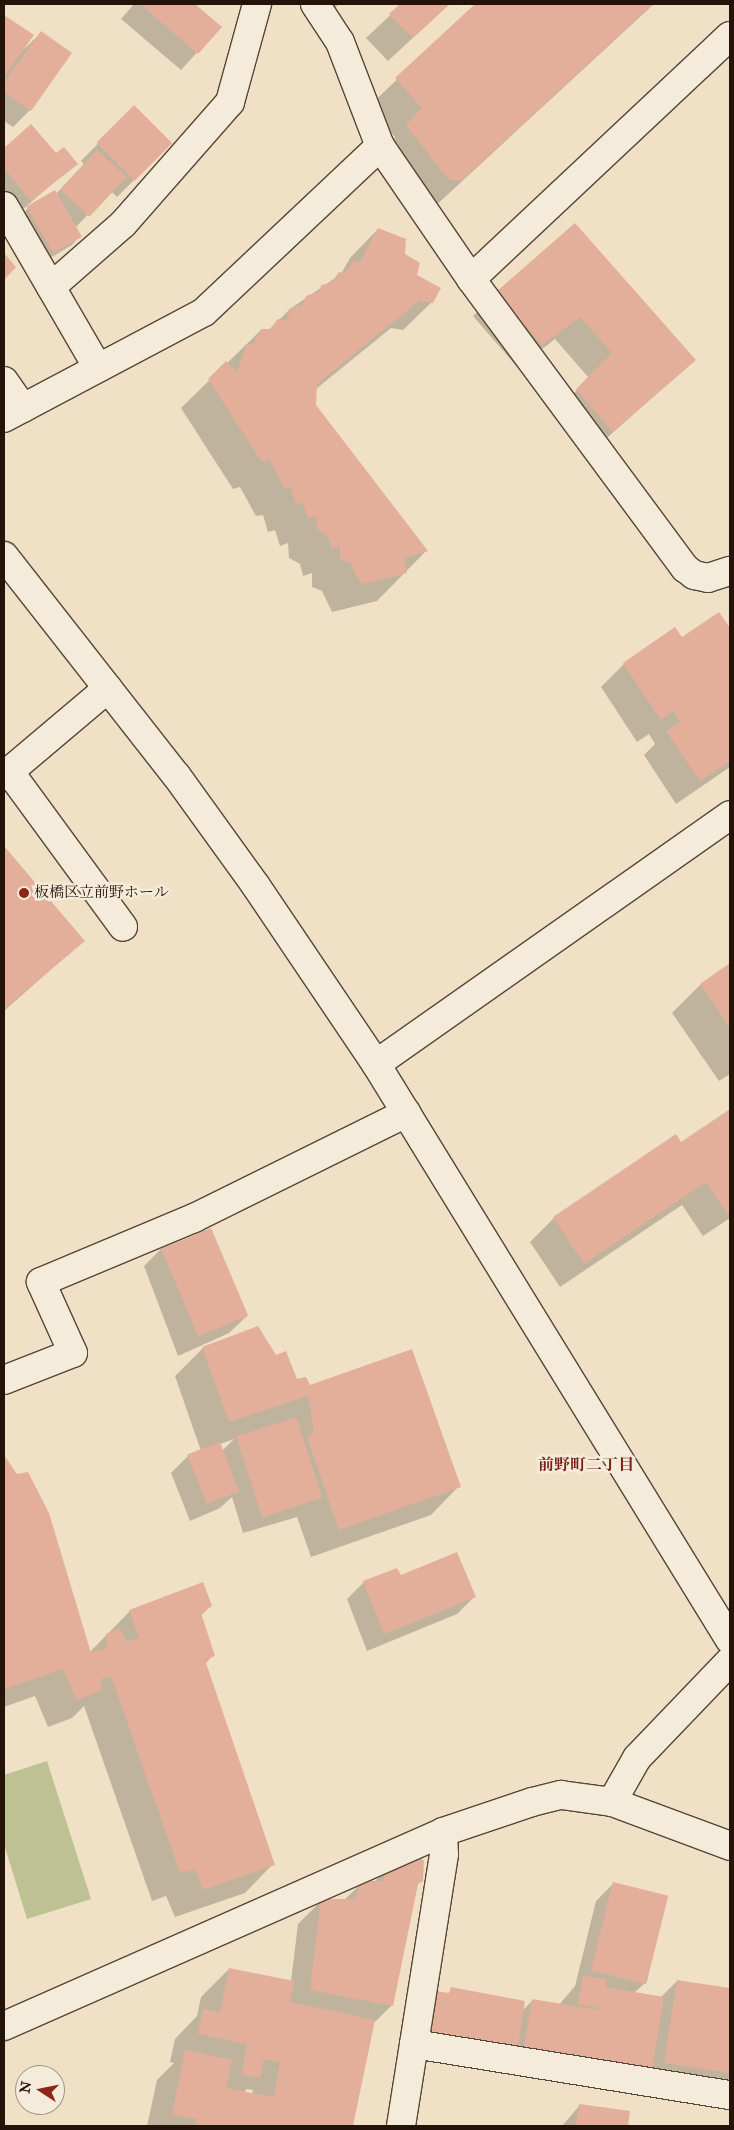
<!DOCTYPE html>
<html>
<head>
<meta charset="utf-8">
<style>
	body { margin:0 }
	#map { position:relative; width:734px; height:2130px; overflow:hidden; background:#f0e0c6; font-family:"IM FELL Great Primer","Noto Serif JP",serif }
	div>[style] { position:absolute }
	.green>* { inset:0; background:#bec191 }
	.shadow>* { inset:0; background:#0003 }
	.building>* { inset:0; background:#e3af9a; transform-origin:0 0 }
	.roads { filter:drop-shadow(1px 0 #564638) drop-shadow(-1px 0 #564638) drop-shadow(0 1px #564638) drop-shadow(0 -1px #564638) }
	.minor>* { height:28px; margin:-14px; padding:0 14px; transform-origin:14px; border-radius:14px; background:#f5ebda }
	.dots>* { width:14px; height:14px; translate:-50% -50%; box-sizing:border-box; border:2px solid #f5ebda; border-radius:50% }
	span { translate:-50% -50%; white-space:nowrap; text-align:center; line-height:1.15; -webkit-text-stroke:5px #f5ebda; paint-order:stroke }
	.poi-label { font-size:15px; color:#231308 }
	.left { translate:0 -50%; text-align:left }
	.neighbourhood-label { font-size:16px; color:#7a1f14; font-weight:700 }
	.frame { position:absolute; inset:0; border:5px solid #231308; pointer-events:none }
	.north { position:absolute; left:15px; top:2065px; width:50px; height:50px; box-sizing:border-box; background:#f5ebda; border:1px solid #a19586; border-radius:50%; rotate:281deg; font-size:14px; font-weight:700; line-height:20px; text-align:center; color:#231308 }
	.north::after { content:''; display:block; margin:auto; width:18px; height:22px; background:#8f2418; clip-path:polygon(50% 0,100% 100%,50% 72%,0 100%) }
</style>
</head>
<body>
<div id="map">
	<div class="green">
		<div style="clip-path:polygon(47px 1761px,91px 1899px,27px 1919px,4px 1844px,4px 1775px)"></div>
	</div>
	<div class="shadow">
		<div style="clip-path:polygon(134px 4px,193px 4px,220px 27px,181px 70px,121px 19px)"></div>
		<div style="clip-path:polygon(321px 4px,339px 4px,329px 13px)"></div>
		<div style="clip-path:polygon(402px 4px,449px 4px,388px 61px,366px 38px)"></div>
		<div style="clip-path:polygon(477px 4px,654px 4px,432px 209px,379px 154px,395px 137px,368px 107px)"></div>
		<div style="clip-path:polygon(4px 16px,32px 36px,23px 50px,41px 33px,30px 110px,13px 127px,4px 121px)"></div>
		<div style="clip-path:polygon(134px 107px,171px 143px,117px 197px,111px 191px,75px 228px,80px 236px,72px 245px,45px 261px,19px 217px,28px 208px,56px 194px,84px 164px,81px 161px)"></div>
		<div style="clip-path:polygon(31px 125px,55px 154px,76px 163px,14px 217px,4px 206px,4px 149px)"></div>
		<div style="clip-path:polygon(575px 225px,694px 360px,589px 454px,554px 413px,589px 378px,555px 339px,518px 368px,473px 316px)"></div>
		<div style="clip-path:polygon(378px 229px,404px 254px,432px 302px,403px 330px,391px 328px,316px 389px,315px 405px,426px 551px,377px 601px,332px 612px,322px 591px,312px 587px,312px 573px,303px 576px,300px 564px,289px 558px,288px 543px,280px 546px,275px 530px,268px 532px,263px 515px,256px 516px,240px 487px,233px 489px,181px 408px,261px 330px,268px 331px,290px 309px,341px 274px,350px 258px)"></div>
		<div style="clip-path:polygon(730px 630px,730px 767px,676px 804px,644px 755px,655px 744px,649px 734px,637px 742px,601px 687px,624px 664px,682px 639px)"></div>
		<div style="clip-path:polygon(4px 848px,83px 941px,4px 1011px)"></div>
		<div style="clip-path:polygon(730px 964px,730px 1074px,719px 1081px,672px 1013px,700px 985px)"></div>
		<div style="clip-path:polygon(730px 1111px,730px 1218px,703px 1236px,682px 1205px,560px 1287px,530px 1242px,554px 1218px,675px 1136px,681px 1144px)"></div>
		<div style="clip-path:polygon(211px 1229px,247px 1316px,229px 1333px,178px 1356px,144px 1266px,161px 1249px)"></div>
		<div style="clip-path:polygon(evenodd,203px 1348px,276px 1356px,297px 1381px,459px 1486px,431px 1515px,311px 1557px,297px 1517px,243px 1533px,232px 1497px,220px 1508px,190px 1521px,171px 1473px,188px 1456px,201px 1451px,175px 1376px,203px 1348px,234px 1439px,222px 1451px,220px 1444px,234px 1439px)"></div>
		<div style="clip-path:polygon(4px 1457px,17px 1476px,90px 1652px,130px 1611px,211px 1606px,200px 1616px,213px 1655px,205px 1664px,273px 1864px,245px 1893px,175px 1917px,166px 1896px,152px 1901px,84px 1706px,72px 1718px,48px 1727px,35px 1696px,4px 1707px)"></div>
		<div style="clip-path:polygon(400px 1577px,474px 1597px,457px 1614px,367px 1651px,347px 1599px,364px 1582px)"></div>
		<div style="clip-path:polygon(evenodd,386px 1870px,392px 2005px,372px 2025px,351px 2126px,147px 2126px,157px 2080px,174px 2063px,170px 2062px,175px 2039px,197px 2016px,201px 1997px,229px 1969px,291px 1981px,298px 1924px,321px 1901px,344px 1900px,362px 1883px,374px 1882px,386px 1870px,247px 2089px,253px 2090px,252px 2094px,244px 2092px,247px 2089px)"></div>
		<div style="clip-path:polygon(613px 1884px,645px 1983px,634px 1993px,660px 1998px,677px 1981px,730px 1989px,730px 2085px,649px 2072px,627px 2093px,501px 2072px,502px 2065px,413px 2048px,452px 1988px,522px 2011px,533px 2000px,559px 2005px,575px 1986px,596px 1901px)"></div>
		<div style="clip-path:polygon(580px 2105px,629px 2112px,627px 2126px,562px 2126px)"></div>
	</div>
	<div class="building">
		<div style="clip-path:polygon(140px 4px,195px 4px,222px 27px,198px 54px)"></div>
		<div style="clip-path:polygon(400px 4px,450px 4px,413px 38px,389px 14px)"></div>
		<div style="clip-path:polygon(475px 4px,653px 4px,461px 181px,448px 179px,406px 125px,422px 108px,395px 78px)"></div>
		<div style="clip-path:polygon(4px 15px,34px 35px,4px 77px)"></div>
		<div style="clip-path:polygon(41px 31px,72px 53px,31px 111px,4px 92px,4px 83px)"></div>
		<div style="left:134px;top:105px;width:54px;height:53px;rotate:45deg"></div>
		<div style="clip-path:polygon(31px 124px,56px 153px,64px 147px,78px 164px,31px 201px,4px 168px,4px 148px)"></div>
		<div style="left:97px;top:150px;width:40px;height:54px;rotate:43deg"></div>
		<div style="left:55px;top:190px;width:54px;height:33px;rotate:60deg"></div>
		<div style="clip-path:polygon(575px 223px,696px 360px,613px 432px,576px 389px,612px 353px,580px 317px,542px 345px,496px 292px)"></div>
		<div style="clip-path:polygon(378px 228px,406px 239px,405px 254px,420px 263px,417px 275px,441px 288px,433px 303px,420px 300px,317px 384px,316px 405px,428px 551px,404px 558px,407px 573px,361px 584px,350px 563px,340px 559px,340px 546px,332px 549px,328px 536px,317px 529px,316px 516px,308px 519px,303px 502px,296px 505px,291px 487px,284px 488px,269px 459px,262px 462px,208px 379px,226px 361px,237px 372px,247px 344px,253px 345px,261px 329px,270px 329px,278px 319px,287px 321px,290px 308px,303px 305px,306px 296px,320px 291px,321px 285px,331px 283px,339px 272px,345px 273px,354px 260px,360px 262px)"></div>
		<div style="clip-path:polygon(4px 253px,16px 267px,4px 280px)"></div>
		<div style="clip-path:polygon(719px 612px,730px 628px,730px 761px,700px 781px,666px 731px,680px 722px,673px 711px,661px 720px,623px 663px,675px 627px,682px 637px)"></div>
		<div style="clip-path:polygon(4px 846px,85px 941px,4px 1009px)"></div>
		<div style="clip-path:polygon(730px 963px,730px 1028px,700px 984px)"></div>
		<div style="clip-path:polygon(730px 1109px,730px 1212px,727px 1214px,706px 1182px,584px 1264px,553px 1217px,676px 1134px,681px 1142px)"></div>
		<div style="left:211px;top:1228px;width:95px;height:54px;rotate:67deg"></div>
		<div style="clip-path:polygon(258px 1326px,276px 1355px,286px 1351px,297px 1379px,306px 1377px,310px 1385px,412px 1349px,461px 1487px,339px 1530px,307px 1437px,314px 1431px,308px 1396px,229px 1422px,202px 1347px)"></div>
		<div style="left:296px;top:1417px;width:85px;height:63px;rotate:72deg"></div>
		<div style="left:220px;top:1442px;width:53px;height:35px;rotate:69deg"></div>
		<div style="clip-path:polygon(4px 1455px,17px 1474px,28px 1472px,49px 1513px,91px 1653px,107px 1648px,106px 1634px,119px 1628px,127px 1642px,139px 1638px,129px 1610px,203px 1582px,212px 1606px,201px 1613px,215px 1656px,205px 1660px,275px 1865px,203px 1890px,195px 1869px,180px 1873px,111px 1676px,101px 1679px,102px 1690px,77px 1700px,63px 1669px,4px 1689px)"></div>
		<div style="clip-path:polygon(457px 1552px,476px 1597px,384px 1634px,363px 1581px,397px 1568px,401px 1575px)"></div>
		<div style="clip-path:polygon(416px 1853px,424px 1861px,423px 1881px,418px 1884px,393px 2006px,310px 1990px,321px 1899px,355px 1899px,361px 1881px,383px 1881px,386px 1868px)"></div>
		<div style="left:613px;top:1882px;width:57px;height:91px;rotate:14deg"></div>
		<div style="clip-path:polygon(229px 1968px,294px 1981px,290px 2002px,375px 2020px,353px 2126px,195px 2126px,197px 2119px,172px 2114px,185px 2050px,232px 2060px,226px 2088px,274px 2097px,280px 2062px,264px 2059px,260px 2078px,241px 2075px,247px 2044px,198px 2034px,203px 2009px,220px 2013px)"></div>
		<div style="clip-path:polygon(583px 1976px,606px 1979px,605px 1987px,664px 1997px,652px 2070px,524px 2049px,532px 1999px,599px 2010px,599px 2008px,578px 2004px)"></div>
		<div style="clip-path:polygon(677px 1980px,730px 1988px,730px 2073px,664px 2063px)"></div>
		<div style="clip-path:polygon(451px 1987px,525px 2001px,517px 2052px,430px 2031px,436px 1991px,449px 1993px)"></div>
		<div style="clip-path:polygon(579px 2104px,630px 2111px,628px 2126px,576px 2126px)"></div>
	</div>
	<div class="roads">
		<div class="minor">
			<div style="left:315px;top:4px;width:45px;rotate:56.7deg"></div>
			<div style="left:340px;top:42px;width:111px;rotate:69deg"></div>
			<div style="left:380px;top:146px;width:161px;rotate:55.6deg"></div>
			<div style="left:471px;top:279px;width:360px;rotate:53.5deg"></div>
			<div style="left:685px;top:568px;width:11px;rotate:38deg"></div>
			<div style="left:694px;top:575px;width:14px;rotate:12deg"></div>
			<div style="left:708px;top:578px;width:23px;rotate:-18deg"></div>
			<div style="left:4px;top:206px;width:187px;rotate:59.9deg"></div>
			<div style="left:471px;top:279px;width:355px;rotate:-43.2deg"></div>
			<div style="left:51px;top:287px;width:96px;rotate:-41.2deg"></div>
			<div style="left:123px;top:224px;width:162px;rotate:-48.7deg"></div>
			<div style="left:230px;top:102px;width:102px;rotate:-74.6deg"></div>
			<div style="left:4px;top:381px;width:33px;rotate:55deg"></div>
			<div style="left:4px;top:418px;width:226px;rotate:-27.9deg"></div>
			<div style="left:204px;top:312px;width:242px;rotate:-43.3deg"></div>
			<div style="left:4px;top:556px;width:278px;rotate:51.9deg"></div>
			<div style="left:176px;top:775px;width:137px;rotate:54.2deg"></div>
			<div style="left:256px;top:886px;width:215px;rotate:56deg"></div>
			<div style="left:376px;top:1064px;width:676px;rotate:58.43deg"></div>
			<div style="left:9px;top:771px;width:193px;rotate:53.8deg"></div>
			<div style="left:4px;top:776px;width:136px;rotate:-40.2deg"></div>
			<div style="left:376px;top:1064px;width:433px;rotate:-35.1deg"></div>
			<div style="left:4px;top:1380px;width:74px;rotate:-21.4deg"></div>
			<div style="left:73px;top:1353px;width:78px;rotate:-114.3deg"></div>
			<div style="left:41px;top:1282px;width:166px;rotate:-22.7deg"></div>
			<div style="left:194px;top:1218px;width:237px;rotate:-26.3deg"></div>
			<div style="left:612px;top:1802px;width:51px;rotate:-60.4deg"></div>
			<div style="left:637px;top:1758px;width:134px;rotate:-46.2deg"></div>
			<div style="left:4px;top:2026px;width:480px;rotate:-23.8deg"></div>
			<div style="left:443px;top:1832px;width:94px;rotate:-18.6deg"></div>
			<div style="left:532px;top:1802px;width:30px;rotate:-14deg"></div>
			<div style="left:561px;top:1795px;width:51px;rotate:7.8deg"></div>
			<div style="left:612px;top:1802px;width:126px;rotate:20.4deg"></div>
			<div style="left:414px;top:2044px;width:320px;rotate:9.2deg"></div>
			<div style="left:401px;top:2126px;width:275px;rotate:-81deg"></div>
			<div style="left:444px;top:1854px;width:22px;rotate:-93deg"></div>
		</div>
	</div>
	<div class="dots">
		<div style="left:24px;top:893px;background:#8f2418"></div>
	</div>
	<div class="poi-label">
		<span class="left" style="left:34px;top:893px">板橋区立前野ホール</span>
	</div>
	<div class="neighbourhood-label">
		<span style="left:586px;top:1465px">前野町二丁目</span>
	</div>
	<div class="frame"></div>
	<div class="north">N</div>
</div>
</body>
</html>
